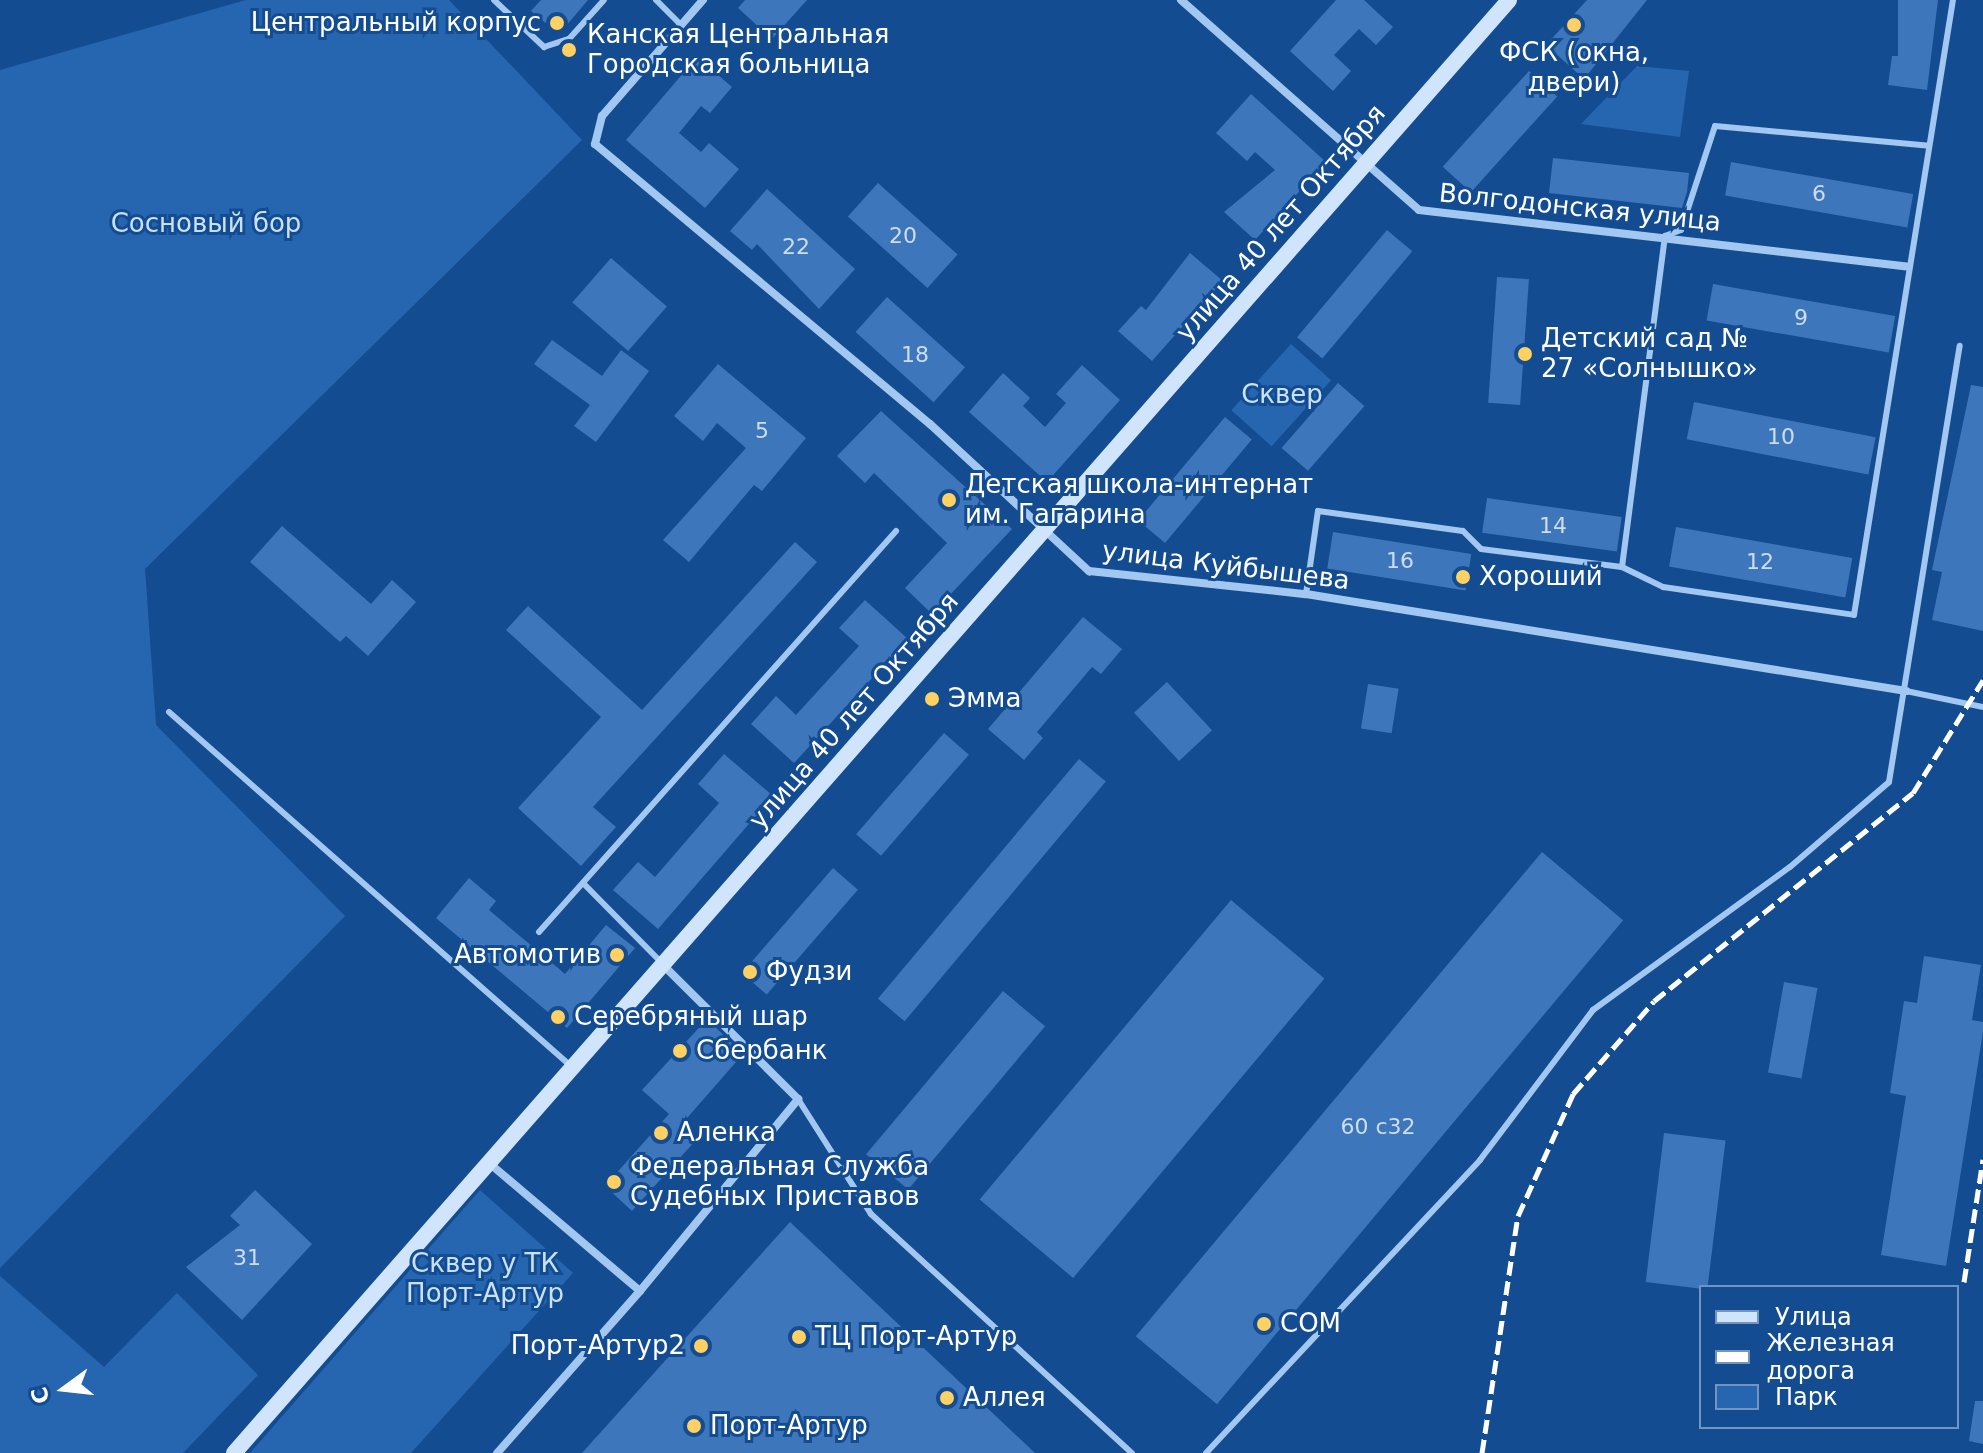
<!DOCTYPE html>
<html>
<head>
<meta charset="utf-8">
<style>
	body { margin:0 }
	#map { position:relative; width:1983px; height:1453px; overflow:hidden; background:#144c92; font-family:"DejaVu Sans",sans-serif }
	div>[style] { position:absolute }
	.green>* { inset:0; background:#2666b1; transform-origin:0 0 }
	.building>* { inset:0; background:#3d76ba; transform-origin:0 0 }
	.lane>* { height:6px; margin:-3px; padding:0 3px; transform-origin:3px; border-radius:3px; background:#a2c7f1 }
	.street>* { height:8px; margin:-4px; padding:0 4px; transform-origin:4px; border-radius:4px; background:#a2c7f1 }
	.secondary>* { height:16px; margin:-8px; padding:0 8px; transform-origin:8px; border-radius:8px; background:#d0e4fc }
	.rail>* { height:5px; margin-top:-2.5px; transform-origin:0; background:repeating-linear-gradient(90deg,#fff 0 14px,transparent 0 20px) }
	.dots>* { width:22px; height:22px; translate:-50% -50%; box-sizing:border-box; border:4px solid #144c92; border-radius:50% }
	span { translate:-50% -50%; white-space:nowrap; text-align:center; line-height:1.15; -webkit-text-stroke:6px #144c92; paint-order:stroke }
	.number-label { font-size:22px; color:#ceddee }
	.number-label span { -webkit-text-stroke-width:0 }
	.poi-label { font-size:26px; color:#fff }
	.right { translate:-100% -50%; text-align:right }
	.left { translate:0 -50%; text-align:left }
	.street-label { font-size:26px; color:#fff }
	.park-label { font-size:26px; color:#c9e1fc }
	.legend { position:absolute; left:1699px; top:1285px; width:260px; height:144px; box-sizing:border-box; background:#144c92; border:2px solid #7294be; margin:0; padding:10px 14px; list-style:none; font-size:24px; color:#fff }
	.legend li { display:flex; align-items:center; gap:16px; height:40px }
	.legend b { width:40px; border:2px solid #7294be }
	.north { position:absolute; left:24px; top:1349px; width:80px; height:80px; -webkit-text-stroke:6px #144c92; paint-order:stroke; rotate:255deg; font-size:22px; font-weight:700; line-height:32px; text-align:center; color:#fff }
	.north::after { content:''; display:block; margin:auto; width:28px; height:36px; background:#fff; clip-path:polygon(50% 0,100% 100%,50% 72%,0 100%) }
</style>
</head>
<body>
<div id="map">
	<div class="green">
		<div style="clip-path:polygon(246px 0,449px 0,582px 140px,145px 569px,156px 725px,345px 916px,0 1268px,0 70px)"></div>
		<div style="clip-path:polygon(1637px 66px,1689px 71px,1680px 137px,1581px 124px)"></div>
		<div style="left:1291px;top:344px;width:54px;height:89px;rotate:42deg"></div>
		<div style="clip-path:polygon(480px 1190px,573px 1273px,411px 1453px,250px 1453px)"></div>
		<div style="clip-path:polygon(0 1276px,104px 1367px,177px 1293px,258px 1375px,183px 1453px,0 1453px)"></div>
	</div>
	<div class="building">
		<div style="clip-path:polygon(541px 0,588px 0,559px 34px,531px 11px)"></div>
		<div style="clip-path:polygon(745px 0,807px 0,772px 39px,738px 8px)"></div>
		<div style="clip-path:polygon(1336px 0,1364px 0,1393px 27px,1376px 45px,1359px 29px,1334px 55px,1351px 71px,1333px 91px,1290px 51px)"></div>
		<div style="clip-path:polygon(1587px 0,1647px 0,1584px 79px,1546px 45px)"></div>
		<div style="clip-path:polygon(1898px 0,1938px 0,1927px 90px,1888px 85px,1892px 56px,1898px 56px)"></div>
		<div style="clip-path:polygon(697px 57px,732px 87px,710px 113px,701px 106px,679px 133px,701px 152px,709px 143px,739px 169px,705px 208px,626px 140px)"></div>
		<div style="left:1529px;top:71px;width:38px;height:129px;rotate:42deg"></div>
		<div style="clip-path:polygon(1251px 94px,1326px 162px,1255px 240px,1224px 212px,1275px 170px,1255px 152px,1247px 161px,1216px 133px)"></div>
		<div style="clip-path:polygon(1553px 158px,1689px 173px,1687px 192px,1682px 208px,1549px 193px)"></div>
		<div style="left:1731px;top:162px;width:185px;height:34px;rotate:10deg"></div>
		<div style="left:878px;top:183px;width:107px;height:45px;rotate:42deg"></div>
		<div style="clip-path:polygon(767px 189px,855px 269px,819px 309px,757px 244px,752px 250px,730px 231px)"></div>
		<div style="left:1387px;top:230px;width:33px;height:140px;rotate:40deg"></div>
		<div style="clip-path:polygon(1190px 253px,1223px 281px,1152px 361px,1118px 331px,1141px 306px,1146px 310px)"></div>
		<div style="left:611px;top:258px;width:74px;height:59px;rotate:41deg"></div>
		<div style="left:1497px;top:277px;width:32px;height:126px;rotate:4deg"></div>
		<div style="left:1713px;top:284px;width:185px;height:37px;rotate:10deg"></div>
		<div style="left:887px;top:297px;width:105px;height:47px;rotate:42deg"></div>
		<div style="clip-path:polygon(552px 340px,602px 376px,621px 350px,649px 371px,596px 442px,574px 426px,590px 405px,534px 364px)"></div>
		<div style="clip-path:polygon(718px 364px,806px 438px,762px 491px,754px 485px,689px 562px,663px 540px,746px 448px,717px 423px,703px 441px,674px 416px)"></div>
		<div style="clip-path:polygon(1082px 365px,1120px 400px,1047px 482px,969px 412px,1003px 373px,1030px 398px,1023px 406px,1045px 427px,1066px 403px,1056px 394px)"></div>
		<div style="left:1338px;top:383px;width:35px;height:86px;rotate:41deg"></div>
		<div style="clip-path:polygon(1971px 385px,1983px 387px,1983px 631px,1932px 620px,1942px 572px,1932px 570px)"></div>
		<div style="left:1694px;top:402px;width:185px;height:38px;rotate:11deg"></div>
		<div style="clip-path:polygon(881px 411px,1012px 529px,932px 614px,905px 588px,947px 543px,874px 473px,865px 483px,837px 456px)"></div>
		<div style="left:1225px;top:417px;width:35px;height:135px;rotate:40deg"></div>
		<div style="left:1487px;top:498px;width:136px;height:35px;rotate:8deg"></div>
		<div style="clip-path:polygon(282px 526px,371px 604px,392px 580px,416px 602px,368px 656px,346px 636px,340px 642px,250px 562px)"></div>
		<div style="left:1676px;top:527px;width:179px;height:40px;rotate:10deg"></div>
		<div style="left:1333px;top:532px;width:140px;height:37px;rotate:9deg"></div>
		<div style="clip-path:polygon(795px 542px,817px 562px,593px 807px,616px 827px,581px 866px,518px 808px,601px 717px,506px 630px,528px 606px,642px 710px)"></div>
		<div style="clip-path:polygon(865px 600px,908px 639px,794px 763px,751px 724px,776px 696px,796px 715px,859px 646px,839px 628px)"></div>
		<div style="clip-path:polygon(1083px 617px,1122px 649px,1101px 674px,1092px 667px,1037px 732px,1043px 738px,1024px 760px,988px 729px)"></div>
		<div style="left:1167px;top:682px;width:66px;height:45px;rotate:47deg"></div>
		<div style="left:1368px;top:684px;width:31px;height:45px;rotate:9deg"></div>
		<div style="left:944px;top:733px;width:33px;height:134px;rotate:41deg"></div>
		<div style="clip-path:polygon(724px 754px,773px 796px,658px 929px,613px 890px,638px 862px,655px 877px,719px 803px,698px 784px)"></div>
		<div style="left:1079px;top:759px;width:35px;height:313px;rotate:40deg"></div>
		<div style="left:1542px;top:852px;width:106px;height:632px;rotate:40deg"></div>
		<div style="left:833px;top:868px;width:33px;height:139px;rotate:41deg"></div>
		<div style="clip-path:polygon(469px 878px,496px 901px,489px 910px,565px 974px,606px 925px,635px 948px,567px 1028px,436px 918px)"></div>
		<div style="left:1231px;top:900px;width:122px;height:391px;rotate:40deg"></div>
		<div style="clip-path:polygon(1924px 956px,1981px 965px,1972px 1020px,1983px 1022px,1983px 1032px,1946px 1266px,1881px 1255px,1906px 1096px,1890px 1093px,1904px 1001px,1917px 1003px)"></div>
		<div style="left:1784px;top:982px;width:34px;height:92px;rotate:10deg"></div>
		<div style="left:1003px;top:991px;width:55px;height:213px;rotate:40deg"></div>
		<div style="clip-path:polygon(707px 1019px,743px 1054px,681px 1125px,697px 1139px,632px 1211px,605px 1186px,669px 1114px,642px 1090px)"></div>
		<div style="left:1664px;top:1133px;width:62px;height:150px;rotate:7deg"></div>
		<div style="clip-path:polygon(255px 1190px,312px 1244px,242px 1320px,186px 1267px,240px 1225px,230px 1216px)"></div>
		<div style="clip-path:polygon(790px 1222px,1035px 1453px,582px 1453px)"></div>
		<div style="clip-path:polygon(1975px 1401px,1983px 1401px,1983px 1444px,1969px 1441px)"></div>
	</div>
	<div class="lane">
		<div style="left:494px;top:0;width:69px;rotate:43.2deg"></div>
		<div style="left:544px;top:47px;width:26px;rotate:-18deg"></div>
		<div style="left:569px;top:39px;width:52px;rotate:-48.1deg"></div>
		<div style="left:656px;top:0;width:35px;rotate:45deg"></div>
		<div style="left:1622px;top:567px;width:46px;rotate:26deg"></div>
		<div style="left:1663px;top:587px;width:193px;rotate:8.3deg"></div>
		<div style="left:1854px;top:615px;width:623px;rotate:-80.86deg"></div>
		<div style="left:1306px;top:594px;width:84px;rotate:-81.8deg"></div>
		<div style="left:1318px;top:511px;width:146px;rotate:7.9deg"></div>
		<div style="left:1463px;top:531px;width:25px;rotate:45deg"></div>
		<div style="left:1481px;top:549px;width:142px;rotate:7.3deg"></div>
		<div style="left:1622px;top:567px;width:334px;rotate:-82.6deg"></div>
		<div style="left:1665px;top:236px;width:17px;rotate:-21deg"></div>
		<div style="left:1681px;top:230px;width:109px;rotate:-71.9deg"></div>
		<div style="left:1715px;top:126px;width:215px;rotate:5.3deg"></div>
		<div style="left:1906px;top:691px;width:79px;rotate:11.7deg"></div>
		<div style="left:169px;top:712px;width:537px;rotate:41.38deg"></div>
		<div style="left:584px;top:884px;width:112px;rotate:45.4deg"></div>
		<div style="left:539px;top:932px;width:537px;rotate:-48.32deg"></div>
		<div style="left:798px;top:1099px;width:136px;rotate:57.6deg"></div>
		<div style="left:871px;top:1214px;width:354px;rotate:42.5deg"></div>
		<div style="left:1206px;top:1453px;width:401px;rotate:-46.9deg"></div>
		<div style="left:1480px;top:1160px;width:188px;rotate:-53deg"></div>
		<div style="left:1593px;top:1010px;width:243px;rotate:-36deg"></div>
		<div style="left:1790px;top:867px;width:130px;rotate:-40.6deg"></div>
		<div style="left:1889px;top:782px;width:442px;rotate:-80.8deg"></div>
	</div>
	<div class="street">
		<div style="left:703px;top:0;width:154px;rotate:131deg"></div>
		<div style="left:602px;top:116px;width:29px;rotate:104deg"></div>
		<div style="left:595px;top:144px;width:437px;rotate:39.9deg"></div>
		<div style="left:930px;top:424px;width:217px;rotate:42.8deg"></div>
		<div style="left:1089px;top:571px;width:218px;rotate:6.1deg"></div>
		<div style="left:1306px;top:594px;width:608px;rotate:9.18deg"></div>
		<div style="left:1181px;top:0;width:317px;rotate:41.4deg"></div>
		<div style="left:1419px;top:210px;width:493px;rotate:6.6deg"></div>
		<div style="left:489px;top:1163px;width:198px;rotate:40.3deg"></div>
		<div style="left:640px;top:1291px;width:216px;rotate:131.4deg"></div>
		<div style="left:640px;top:1291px;width:249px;rotate:-50.5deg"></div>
		<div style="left:798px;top:1099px;width:190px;rotate:-135.2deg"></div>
	</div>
	<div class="secondary">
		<div style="left:234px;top:1453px;width:1933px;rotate:-48.73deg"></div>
	</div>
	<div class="rail">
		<div style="left:1964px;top:1282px;width:124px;rotate:-81.2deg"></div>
		<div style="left:1482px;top:1453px;width:240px;rotate:-81.4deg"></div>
		<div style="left:1518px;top:1216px;width:134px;rotate:-65.7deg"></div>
		<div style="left:1573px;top:1094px;width:123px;rotate:-48.9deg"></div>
		<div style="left:1654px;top:1001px;width:332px;rotate:-38.8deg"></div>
		<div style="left:1913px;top:793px;width:133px;rotate:-58.2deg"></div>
	</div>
	<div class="dots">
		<div style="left:557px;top:23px;background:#ffd062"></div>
		<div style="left:1574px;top:25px;background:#ffd062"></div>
		<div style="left:569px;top:50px;background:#ffd062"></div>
		<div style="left:1525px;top:354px;background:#ffd062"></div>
		<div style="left:949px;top:500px;background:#ffd062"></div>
		<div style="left:1463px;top:577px;background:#ffd062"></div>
		<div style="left:932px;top:699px;background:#ffd062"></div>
		<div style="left:617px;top:955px;background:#ffd062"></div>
		<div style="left:750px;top:972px;background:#ffd062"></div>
		<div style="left:558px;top:1017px;background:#ffd062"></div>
		<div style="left:680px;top:1051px;background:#ffd062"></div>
		<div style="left:661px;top:1133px;background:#ffd062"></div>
		<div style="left:614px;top:1182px;background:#ffd062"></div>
		<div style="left:1264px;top:1324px;background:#ffd062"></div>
		<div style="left:799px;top:1337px;background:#ffd062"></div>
		<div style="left:701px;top:1346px;background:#ffd062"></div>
		<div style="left:947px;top:1398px;background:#ffd062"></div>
		<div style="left:694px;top:1426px;background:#ffd062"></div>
	</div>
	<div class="number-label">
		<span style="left:1819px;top:194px">6</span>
		<span style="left:903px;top:236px">20</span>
		<span style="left:796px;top:247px">22</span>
		<span style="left:1801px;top:318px">9</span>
		<span style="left:915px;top:355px">18</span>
		<span style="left:762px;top:431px">5</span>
		<span style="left:1781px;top:437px">10</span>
		<span style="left:1553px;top:526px">14</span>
		<span style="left:1400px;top:561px">16</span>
		<span style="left:1760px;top:562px">12</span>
		<span style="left:1378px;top:1127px">60 с32</span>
		<span style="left:247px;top:1258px">31</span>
	</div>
	<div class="poi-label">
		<span class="right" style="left:541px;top:23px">Центральный корпус</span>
		<span class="left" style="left:587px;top:50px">Канская Центральная<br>Городская больница</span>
		<span style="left:1574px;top:68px">ФСК (окна,<br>двери)</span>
		<span class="left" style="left:1541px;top:354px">Детский сад №<br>27 «Солнышко»</span>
		<span class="left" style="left:965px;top:500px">Детская школа-интернат<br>им. Гагарина</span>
		<span class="left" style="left:1479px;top:577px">Хороший</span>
		<span class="left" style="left:948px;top:699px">Эмма</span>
		<span class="right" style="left:601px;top:955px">Автомотив</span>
		<span class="left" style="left:766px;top:972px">Фудзи</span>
		<span class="left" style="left:574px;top:1017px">Серебряный шар</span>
		<span class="left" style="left:696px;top:1051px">Сбербанк</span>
		<span class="left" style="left:677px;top:1133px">Аленка</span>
		<span class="left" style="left:630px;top:1182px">Федеральная Служба<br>Судебных Приставов</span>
		<span class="left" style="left:1280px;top:1324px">СОМ</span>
		<span class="left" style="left:815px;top:1337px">ТЦ Порт-Артур</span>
		<span class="right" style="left:685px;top:1346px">Порт-Артур2</span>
		<span class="left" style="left:963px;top:1398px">Аллея</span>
		<span class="left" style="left:710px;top:1426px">Порт-Артур</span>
	</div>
	<div class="street-label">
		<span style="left:1580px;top:208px;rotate:6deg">Волгодонская улица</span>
		<span style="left:1281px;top:223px;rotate:-49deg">улица 40 лет Октября</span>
		<span style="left:1226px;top:566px;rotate:7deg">улица Куйбышева</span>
		<span style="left:854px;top:711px;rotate:-49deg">улица 40 лет Октября</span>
	</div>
	<div class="park-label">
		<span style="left:206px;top:224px">Сосновый бор</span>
		<span style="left:1282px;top:395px">Сквер</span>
		<span style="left:485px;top:1279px">Сквер у ТК<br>Порт-Артур</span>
	</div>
	<ul class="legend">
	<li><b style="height:10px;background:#d0e4fc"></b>Улица</li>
	<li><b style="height:10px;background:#fff"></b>Железная дорога</li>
	<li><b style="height:22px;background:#2666b1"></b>Парк</li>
	</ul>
	<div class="north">С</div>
</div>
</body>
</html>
